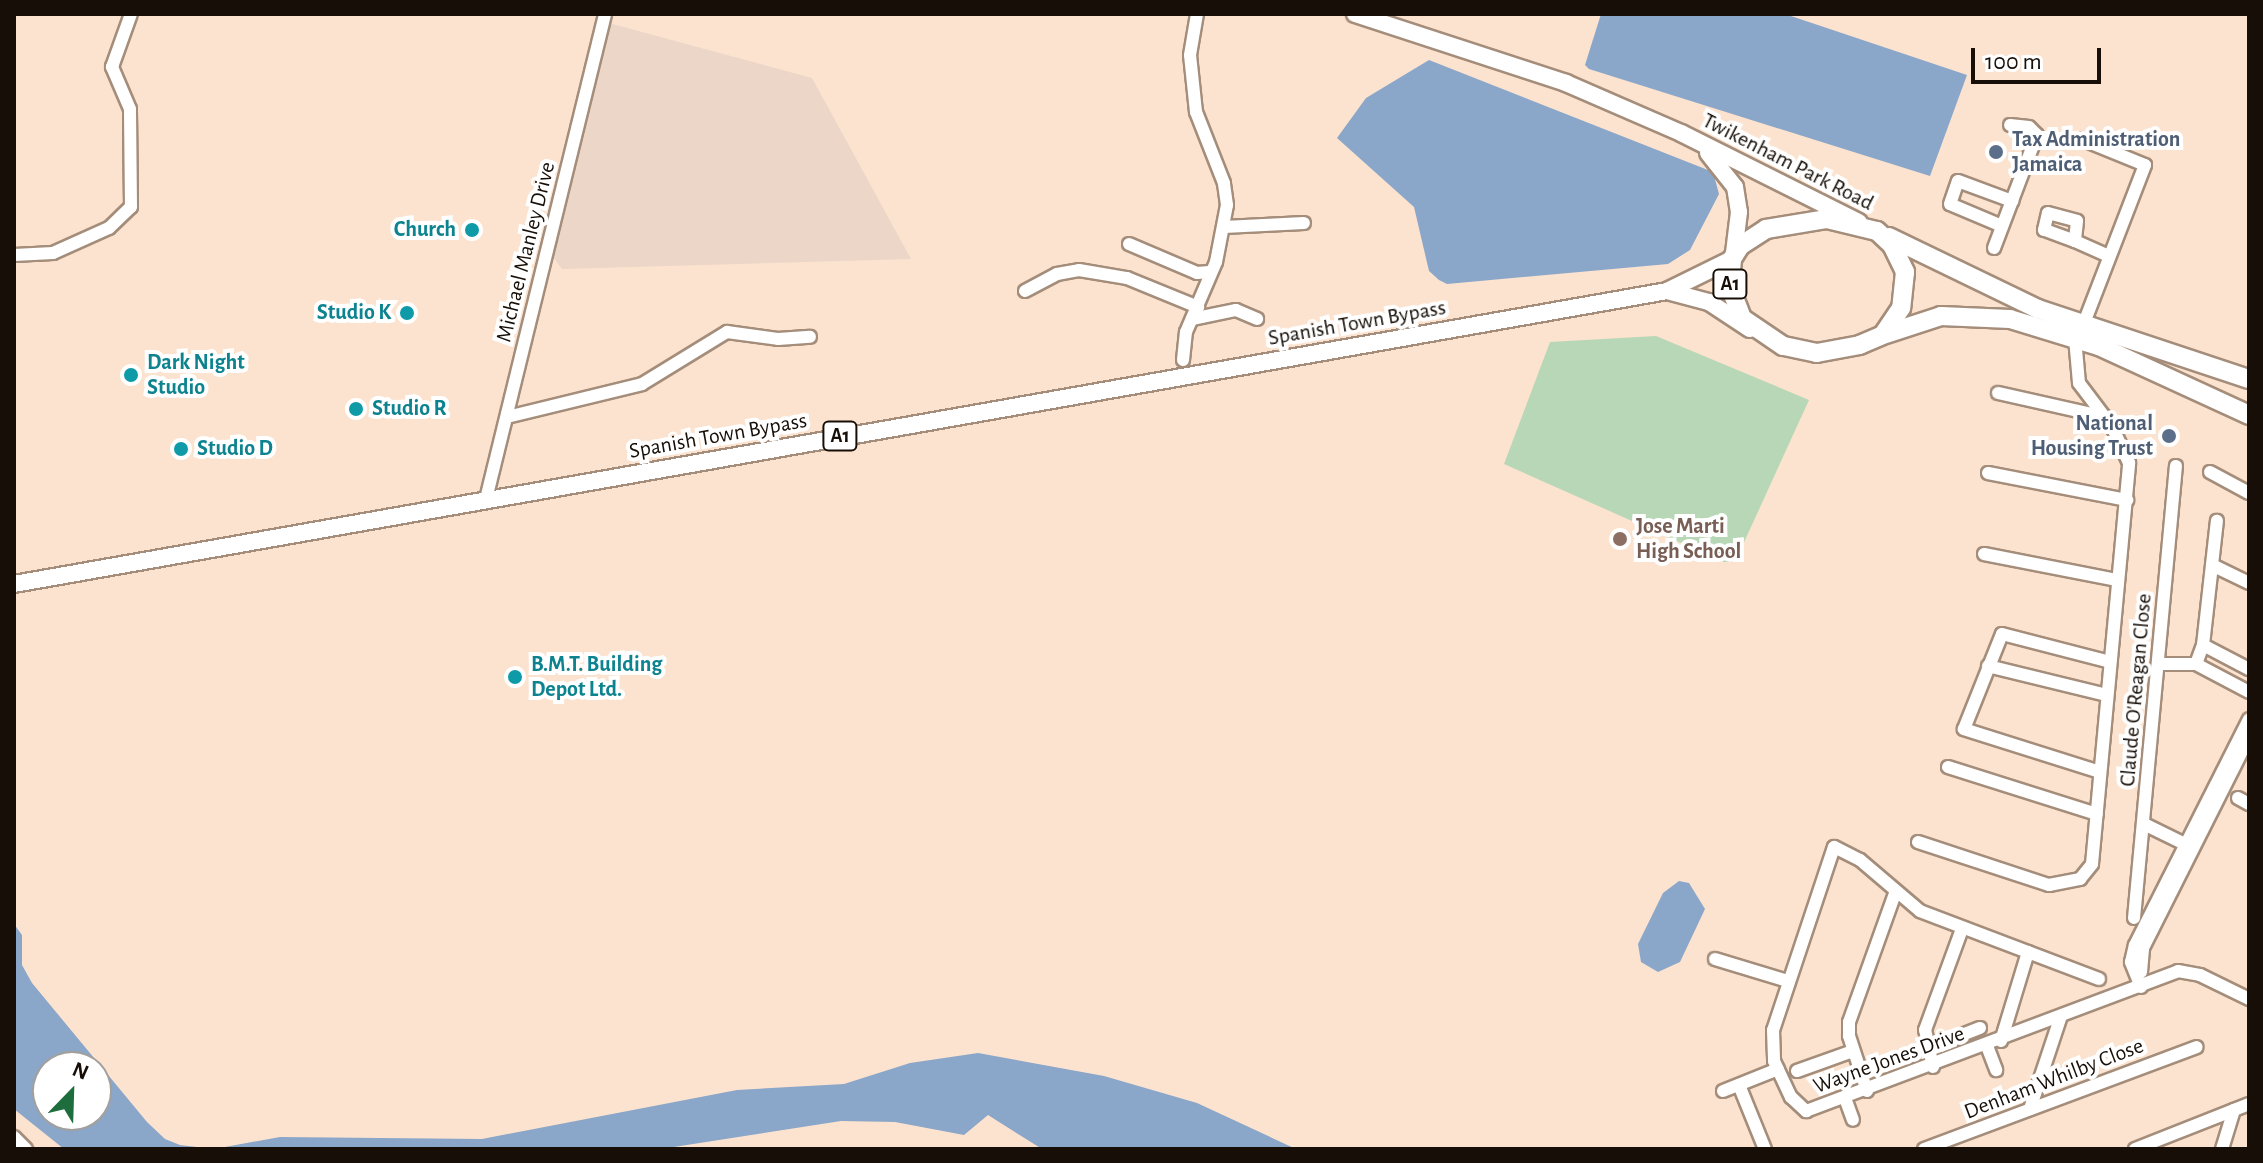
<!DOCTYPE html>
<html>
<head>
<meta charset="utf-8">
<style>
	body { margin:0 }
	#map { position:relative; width:2263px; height:1163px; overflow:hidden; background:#fce3cf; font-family:"Alegreya Sans",sans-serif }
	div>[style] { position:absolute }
	.commercial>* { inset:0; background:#ebd6c8 }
	.green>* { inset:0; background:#b7d7b6 }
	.water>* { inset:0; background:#8aa6c9 }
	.roads { filter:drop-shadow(2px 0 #a48d7a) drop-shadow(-2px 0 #a48d7a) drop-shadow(0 2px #a48d7a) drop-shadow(0 -2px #a48d7a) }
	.minor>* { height:12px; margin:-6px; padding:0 6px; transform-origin:6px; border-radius:6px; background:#fff }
	.major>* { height:16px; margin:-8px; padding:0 8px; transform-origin:8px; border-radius:8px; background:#fff }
	.highway>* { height:18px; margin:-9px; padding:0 9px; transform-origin:9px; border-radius:9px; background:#fff }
	.dots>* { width:22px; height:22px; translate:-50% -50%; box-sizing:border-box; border:4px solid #fff; border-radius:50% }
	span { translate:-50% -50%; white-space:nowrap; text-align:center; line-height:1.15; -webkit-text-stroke:8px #fff; paint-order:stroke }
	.shield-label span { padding:2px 6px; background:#fff; border:2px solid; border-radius:6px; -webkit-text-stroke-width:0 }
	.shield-label { font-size:20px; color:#160e07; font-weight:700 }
	.service-label { font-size:22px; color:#4e5e75; font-weight:700 }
	.left { translate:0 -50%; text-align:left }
	.right { translate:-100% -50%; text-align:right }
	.street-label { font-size:22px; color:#160e07 }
	.culture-label { font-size:22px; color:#0d838f; font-weight:700 }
	.education-label { font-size:22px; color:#785e54; font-weight:700 }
	.frame { position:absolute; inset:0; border:16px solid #160e07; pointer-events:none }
	.north { position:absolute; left:32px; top:1051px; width:80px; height:80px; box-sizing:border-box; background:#fff; border:2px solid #a29f9c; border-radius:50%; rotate:23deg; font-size:22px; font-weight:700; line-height:32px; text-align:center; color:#160e07 }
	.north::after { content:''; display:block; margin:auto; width:28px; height:36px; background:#1e6d3c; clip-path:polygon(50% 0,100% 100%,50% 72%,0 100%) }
	.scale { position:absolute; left:1971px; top:48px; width:130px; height:36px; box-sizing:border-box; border:4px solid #160e07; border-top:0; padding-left:10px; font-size:24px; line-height:28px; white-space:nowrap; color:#160e07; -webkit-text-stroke:6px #fff; paint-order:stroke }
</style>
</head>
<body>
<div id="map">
	<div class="commercial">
		<div style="clip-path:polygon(605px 22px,812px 78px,911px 259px,562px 269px,549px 251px)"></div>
	</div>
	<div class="green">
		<div style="clip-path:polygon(1656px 336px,1809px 400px,1735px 562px,1724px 562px,1504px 464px,1550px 342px)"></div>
	</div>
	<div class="water">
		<div style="clip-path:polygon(1601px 14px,1785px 14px,1967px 75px,1930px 176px,1589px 69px,1585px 65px)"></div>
		<div style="clip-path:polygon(1429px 60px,1713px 172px,1719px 194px,1690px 250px,1668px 264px,1447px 284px,1439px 280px,1429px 271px,1414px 207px,1337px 138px,1366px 98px)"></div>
		<div style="clip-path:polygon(1679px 881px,1689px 883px,1705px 909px,1680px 962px,1658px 972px,1641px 962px,1638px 944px,1663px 893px)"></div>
		<div style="clip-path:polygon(evenodd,14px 924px,22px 935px,22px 965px,32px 983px,147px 1122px,165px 1139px,180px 1145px,214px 1149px,280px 1137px,482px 1139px,737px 1090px,844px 1084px,910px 1063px,978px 1053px,1104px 1076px,1197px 1103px,1296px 1149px,1042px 1149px,988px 1115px,964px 1135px,895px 1122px,841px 1121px,661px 1149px,64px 1149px,14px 1109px,14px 924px,96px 1067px,96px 1115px,48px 1115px,48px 1067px,96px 1067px)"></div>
	</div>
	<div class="roads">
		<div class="minor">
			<div style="left:2081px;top:139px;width:69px;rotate:22.1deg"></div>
			<div style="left:2145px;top:165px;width:173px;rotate:111.1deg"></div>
			<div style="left:2002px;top:226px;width:56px;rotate:-157.1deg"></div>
			<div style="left:1950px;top:204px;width:24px;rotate:-71deg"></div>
			<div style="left:1958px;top:181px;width:58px;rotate:20.3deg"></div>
			<div style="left:1224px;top:227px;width:80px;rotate:-2.9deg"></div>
			<div style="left:2075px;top:241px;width:33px;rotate:-160deg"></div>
			<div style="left:2044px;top:230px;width:17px;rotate:-77deg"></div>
			<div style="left:2048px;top:213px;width:30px;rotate:15deg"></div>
			<div style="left:2077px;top:221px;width:20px;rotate:96deg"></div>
			<div style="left:2075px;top:241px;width:37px;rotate:24deg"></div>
			<div style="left:1129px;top:244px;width:74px;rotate:23.1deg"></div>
			<div style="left:1197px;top:273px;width:12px;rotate:-5deg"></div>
			<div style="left:1994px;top:248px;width:121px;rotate:-69.2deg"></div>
			<div style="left:2037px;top:135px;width:11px;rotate:-135deg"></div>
			<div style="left:2029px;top:127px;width:19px;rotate:-174deg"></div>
			<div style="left:14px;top:255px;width:39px;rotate:-3deg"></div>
			<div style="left:53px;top:253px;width:61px;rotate:-24.1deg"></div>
			<div style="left:109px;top:228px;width:30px;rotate:-44deg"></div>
			<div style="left:131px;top:207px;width:98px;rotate:-90.6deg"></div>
			<div style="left:130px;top:109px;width:46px;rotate:-113.2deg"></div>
			<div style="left:112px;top:67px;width:56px;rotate:-70.3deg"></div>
			<div style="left:1025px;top:291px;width:36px;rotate:-28deg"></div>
			<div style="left:1057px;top:274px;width:22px;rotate:-10deg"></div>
			<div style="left:1079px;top:270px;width:49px;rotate:9.5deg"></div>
			<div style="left:1127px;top:278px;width:77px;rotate:22.2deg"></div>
			<div style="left:1192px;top:319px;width:45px;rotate:-11.6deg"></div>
			<div style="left:1236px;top:310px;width:23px;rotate:23deg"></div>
			<div style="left:1183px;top:360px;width:28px;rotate:-84deg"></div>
			<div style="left:1186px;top:332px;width:76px;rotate:-66.8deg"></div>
			<div style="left:1216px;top:262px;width:58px;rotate:-79.1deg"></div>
			<div style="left:1227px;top:205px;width:22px;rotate:-98deg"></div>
			<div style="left:1224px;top:183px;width:76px;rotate:-111.5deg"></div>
			<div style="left:1196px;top:112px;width:57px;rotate:-96deg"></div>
			<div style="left:1190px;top:55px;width:42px;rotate:-80.3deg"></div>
			<div style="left:1998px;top:393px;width:110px;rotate:12.6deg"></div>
			<div style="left:507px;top:417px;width:139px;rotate:-13.7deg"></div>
			<div style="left:642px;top:384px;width:100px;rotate:-31.5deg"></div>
			<div style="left:727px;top:332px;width:51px;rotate:7.8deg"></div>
			<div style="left:778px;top:339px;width:32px;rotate:-4deg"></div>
			<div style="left:2210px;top:472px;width:44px;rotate:28.3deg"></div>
			<div style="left:1988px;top:473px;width:142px;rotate:11deg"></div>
			<div style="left:486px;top:499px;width:499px;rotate:-76.2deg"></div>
			<div style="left:1984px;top:554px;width:136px;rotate:11.1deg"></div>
			<div style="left:2212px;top:565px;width:41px;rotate:25.9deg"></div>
			<div style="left:2203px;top:645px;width:52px;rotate:27.6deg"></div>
			<div style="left:2158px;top:664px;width:38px"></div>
			<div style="left:2196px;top:664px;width:60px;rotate:27.8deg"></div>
			<div style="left:2196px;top:664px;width:20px;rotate:-70deg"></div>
			<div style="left:2203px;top:645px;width:125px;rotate:-83.6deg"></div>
			<div style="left:1988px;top:666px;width:122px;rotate:13.7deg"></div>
			<div style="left:1948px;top:767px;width:156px;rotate:17.5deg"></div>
			<div style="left:2100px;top:772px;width:143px;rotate:-162.5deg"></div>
			<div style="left:1964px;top:729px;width:102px;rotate:-68.2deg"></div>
			<div style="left:2002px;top:634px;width:112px;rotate:14.5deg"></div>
			<div style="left:2238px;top:798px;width:13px;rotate:29deg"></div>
			<div style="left:2144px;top:824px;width:52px;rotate:26.1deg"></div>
			<div style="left:1918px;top:842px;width:138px;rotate:18.2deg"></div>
			<div style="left:2049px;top:885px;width:32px;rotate:-11deg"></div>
			<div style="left:2080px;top:879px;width:19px;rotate:-51deg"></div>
			<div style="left:2092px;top:864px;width:403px;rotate:-84.7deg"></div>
			<div style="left:2129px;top:463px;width:38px;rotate:-115deg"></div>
			<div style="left:2113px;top:428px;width:56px;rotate:-127.1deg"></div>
			<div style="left:2079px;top:383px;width:45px;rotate:-95.1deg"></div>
			<div style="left:2134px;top:918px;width:454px;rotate:-84.7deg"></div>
			<div style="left:1715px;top:959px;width:76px;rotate:16.8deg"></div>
			<div style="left:2141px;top:972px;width:24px;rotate:-85deg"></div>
			<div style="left:2143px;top:948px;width:236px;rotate:-63.3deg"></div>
			<div style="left:2099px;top:979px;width:191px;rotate:-159.2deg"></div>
			<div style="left:1920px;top:911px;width:79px;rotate:-139.6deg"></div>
			<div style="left:1860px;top:860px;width:29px;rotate:-153deg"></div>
			<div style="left:1834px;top:847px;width:193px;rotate:108.4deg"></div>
			<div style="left:1773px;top:1030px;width:31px;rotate:88deg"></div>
			<div style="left:1774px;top:1061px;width:40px;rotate:65deg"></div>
			<div style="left:1791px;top:1097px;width:21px;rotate:43deg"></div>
			<div style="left:1806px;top:1111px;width:397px;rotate:-20.6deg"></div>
			<div style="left:2178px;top:971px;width:22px;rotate:10deg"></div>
			<div style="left:2200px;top:975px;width:55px;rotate:26.1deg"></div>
			<div style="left:2141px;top:987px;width:27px;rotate:-112deg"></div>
			<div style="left:2131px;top:962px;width:17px;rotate:-77deg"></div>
			<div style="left:2135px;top:945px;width:253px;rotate:-63.2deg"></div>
			<div style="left:2001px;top:1041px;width:93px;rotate:-73.1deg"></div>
			<div style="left:1987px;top:1046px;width:26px;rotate:69deg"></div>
			<div style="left:1926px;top:1049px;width:58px;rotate:-21.3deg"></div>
			<div style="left:1933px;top:1067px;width:38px;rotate:-102deg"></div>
			<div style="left:1925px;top:1030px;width:108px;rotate:-69.9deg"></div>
			<div style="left:1797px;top:1071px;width:59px;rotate:-19.7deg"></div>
			<div style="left:1739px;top:1085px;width:69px;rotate:67.9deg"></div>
			<div style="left:1723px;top:1091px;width:59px;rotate:-21.8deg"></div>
			<div style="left:1867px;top:1091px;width:58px;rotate:-108.1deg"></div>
			<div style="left:1849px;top:1036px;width:14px;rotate:-90deg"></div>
			<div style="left:1849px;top:1022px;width:139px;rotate:-70.3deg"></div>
			<div style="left:1845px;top:1098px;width:23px;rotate:70deg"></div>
			<div style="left:2030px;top:1109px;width:95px;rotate:-71.6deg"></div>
			<div style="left:14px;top:1137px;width:17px;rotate:45deg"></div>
			<div style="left:1924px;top:1149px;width:291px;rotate:-20.5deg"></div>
			<div style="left:2135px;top:1149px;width:123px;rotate:-21.5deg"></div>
			<div style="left:2222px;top:1149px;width:41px;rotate:-72.9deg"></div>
		</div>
		<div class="major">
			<div style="left:1355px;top:14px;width:222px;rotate:18.1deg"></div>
			<div style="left:1566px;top:83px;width:125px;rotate:23.5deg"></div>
			<div style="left:1681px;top:133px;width:199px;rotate:26.6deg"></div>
			<div style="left:1708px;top:153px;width:43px;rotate:51.5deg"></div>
			<div style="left:1735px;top:187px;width:25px;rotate:81deg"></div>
			<div style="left:1739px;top:212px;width:41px;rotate:97deg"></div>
			<div style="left:1667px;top:291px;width:43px;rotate:14.7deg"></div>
			<div style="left:1709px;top:302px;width:49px;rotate:33.4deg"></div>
			<div style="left:14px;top:584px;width:1679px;rotate:-10.05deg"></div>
			<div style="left:1667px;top:291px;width:72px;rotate:-26.2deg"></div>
		</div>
		<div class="highway">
			<div style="left:1827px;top:219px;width:51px;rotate:13.5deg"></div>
			<div style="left:1877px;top:231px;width:21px;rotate:43deg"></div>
			<div style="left:1892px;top:245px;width:30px;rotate:64deg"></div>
			<div style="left:1905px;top:272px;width:36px;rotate:96deg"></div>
			<div style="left:1901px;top:308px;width:32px;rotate:124deg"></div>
			<div style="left:1883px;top:335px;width:25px;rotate:157deg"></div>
			<div style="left:1860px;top:345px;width:44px;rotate:169.5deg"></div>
			<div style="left:1817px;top:353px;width:35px;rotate:-168deg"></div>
			<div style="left:1783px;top:346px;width:50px;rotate:-145.7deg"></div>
			<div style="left:1742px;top:318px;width:33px;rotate:-111deg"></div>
			<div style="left:1730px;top:287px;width:28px;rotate:-86deg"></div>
			<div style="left:1732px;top:259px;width:15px;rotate:-58deg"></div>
			<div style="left:1740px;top:246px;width:31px;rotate:-33deg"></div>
			<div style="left:1766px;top:229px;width:62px;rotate:-9.3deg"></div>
			<div style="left:1889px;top:237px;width:165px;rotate:25.8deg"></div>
			<div style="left:2038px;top:309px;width:222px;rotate:18.4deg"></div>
			<div style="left:1886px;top:334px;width:58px;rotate:-18.1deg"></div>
			<div style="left:1941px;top:316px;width:69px;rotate:2.5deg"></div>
			<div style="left:2010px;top:319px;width:93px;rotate:16.9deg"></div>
			<div style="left:2099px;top:346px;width:165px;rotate:24.7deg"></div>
		</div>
	</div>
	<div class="dots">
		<div style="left:1996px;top:152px;background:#5c6f8a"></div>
		<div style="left:472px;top:230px;background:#0f9aa8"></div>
		<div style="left:407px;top:313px;background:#0f9aa8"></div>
		<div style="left:131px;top:375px;background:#0f9aa8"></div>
		<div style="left:356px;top:409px;background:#0f9aa8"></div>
		<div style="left:2169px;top:436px;background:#5c6f8a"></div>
		<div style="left:181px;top:449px;background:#0f9aa8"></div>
		<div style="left:1620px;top:539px;background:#8d6e63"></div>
		<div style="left:515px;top:677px;background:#0f9aa8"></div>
	</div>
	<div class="shield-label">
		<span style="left:1730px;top:284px">A1</span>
		<span style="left:840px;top:436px">A1</span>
	</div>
	<div class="service-label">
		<span class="left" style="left:2012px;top:152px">Tax Administration<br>Jamaica</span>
		<span class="right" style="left:2153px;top:436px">National<br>Housing Trust</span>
	</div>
	<div class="street-label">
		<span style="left:1788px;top:162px;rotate:27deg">Twikenham Park Road</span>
		<span style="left:526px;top:252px;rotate:-76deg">Michael Manley Drive</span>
		<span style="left:1357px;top:323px;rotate:-10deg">Spanish Town Bypass</span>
		<span style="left:718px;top:436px;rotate:-10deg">Spanish Town Bypass</span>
		<span style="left:2136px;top:690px;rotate:-85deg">Claude O'Reagan Close</span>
		<span style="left:1889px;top:1060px;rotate:-20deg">Wayne Jones Drive</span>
		<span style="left:2054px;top:1079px;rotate:-21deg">Denham Whilby Close</span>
	</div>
	<div class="culture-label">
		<span class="right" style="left:456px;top:230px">Church</span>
		<span class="right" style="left:391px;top:313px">Studio K</span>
		<span class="left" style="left:147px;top:375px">Dark Night<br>Studio</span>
		<span class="left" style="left:372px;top:409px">Studio R</span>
		<span class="left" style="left:197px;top:449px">Studio D</span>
		<span class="left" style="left:531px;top:677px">B.M.T. Building<br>Depot Ltd.</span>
	</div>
	<div class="education-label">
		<span class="left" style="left:1636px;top:539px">Jose Marti<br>High School</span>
	</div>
	<div class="frame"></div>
	<div class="north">N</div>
	<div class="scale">100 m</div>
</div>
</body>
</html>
